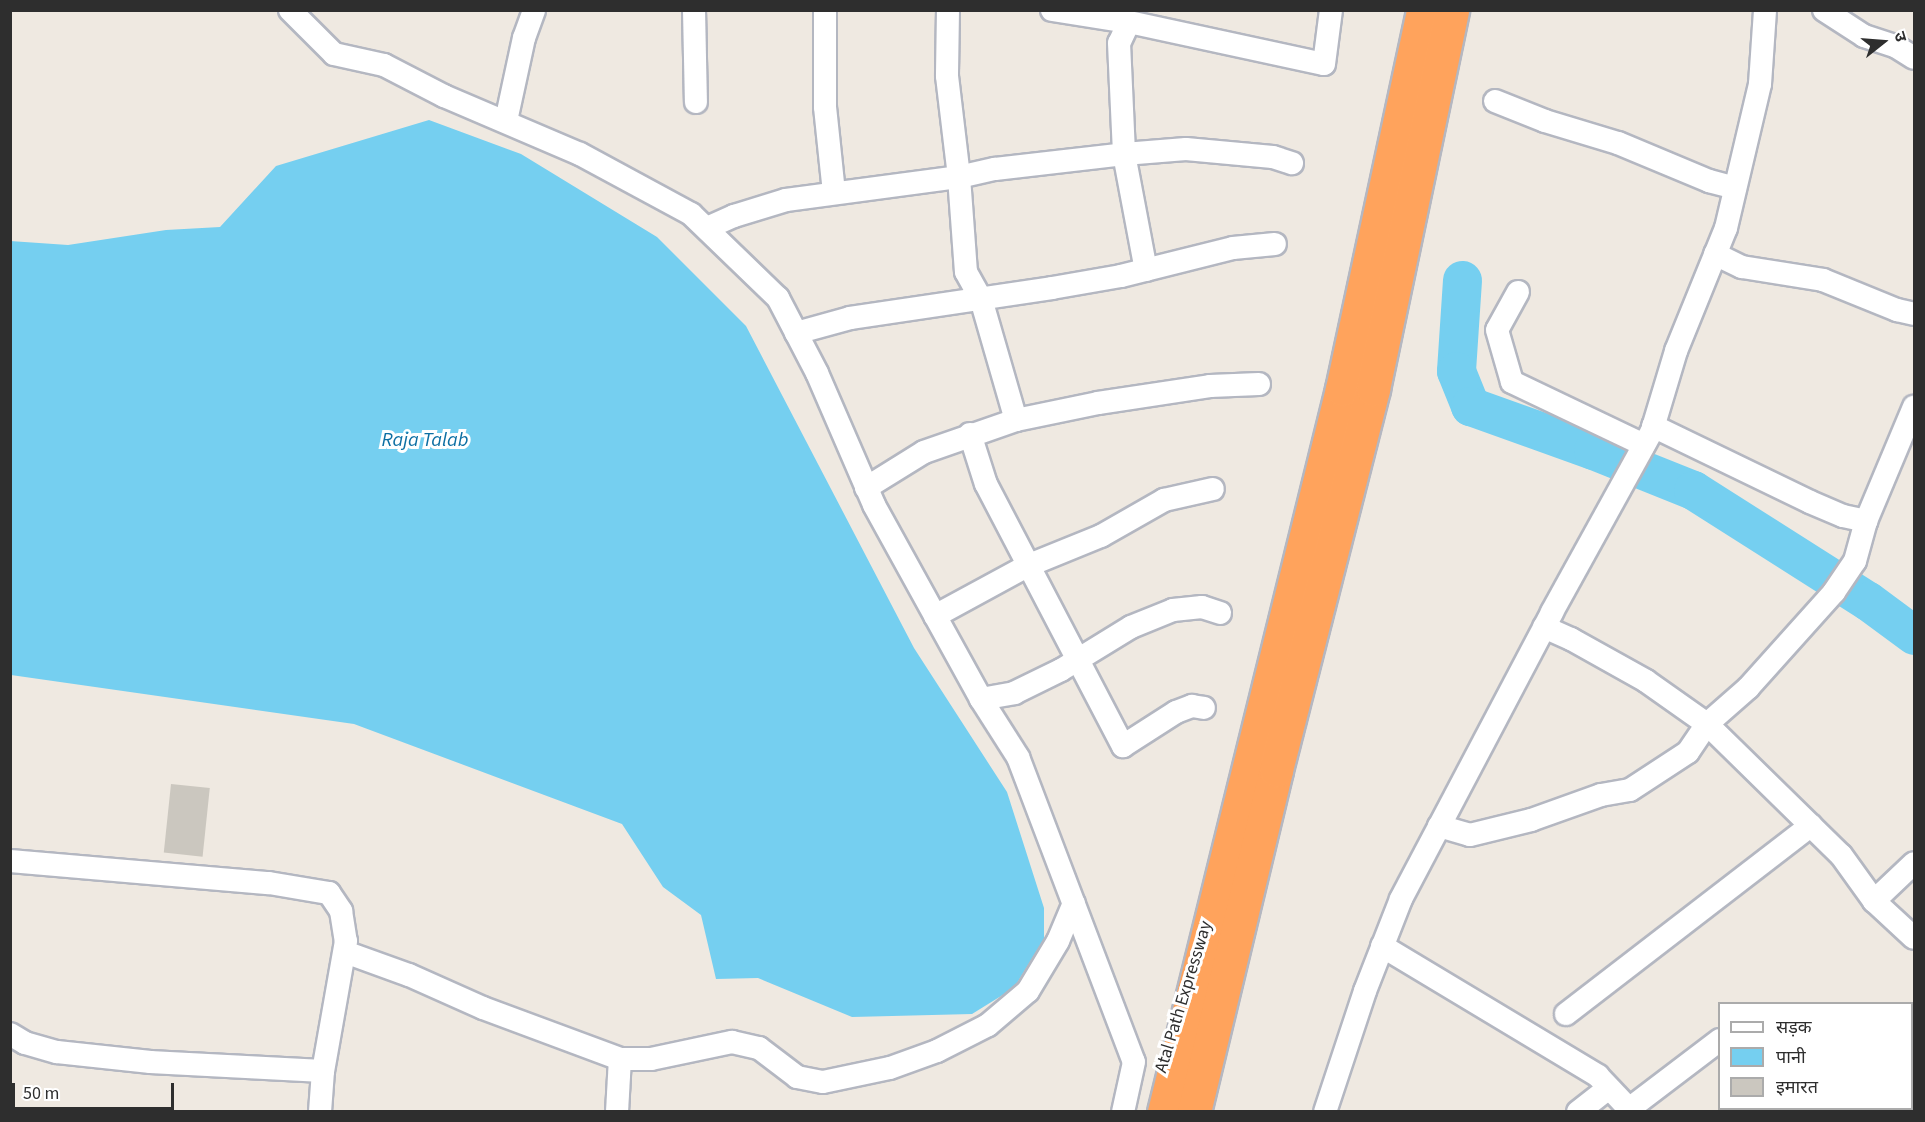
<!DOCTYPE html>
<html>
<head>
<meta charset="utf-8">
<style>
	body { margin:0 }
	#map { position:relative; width:1925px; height:1122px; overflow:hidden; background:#efe9e1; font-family:"Source Sans 3","Noto Sans Devanagari",sans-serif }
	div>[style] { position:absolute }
	.water>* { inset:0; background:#75cff0 }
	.river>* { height:39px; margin:-19.5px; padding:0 19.5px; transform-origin:19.5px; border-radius:19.5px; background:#75cff0 }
	.building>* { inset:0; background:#cbc7bf; transform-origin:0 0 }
	.roads { filter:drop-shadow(2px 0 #b4b7c1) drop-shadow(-2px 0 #b4b7c1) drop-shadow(0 2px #b4b7c1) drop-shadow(0 -2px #b4b7c1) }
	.minor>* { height:22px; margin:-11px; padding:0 11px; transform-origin:11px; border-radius:11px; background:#fff }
	.highway>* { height:33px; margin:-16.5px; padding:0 16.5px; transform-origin:16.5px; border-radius:16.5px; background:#ffa35c }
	span { translate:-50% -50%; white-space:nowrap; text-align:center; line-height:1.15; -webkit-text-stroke:6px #fff; paint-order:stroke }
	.street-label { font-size:18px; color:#2e2e2e }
	.water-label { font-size:20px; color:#0d6fa3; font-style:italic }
	.frame { position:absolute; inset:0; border:12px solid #2e2e2e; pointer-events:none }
	.legend { position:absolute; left:1718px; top:1002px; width:195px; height:108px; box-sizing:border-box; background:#fff; border:2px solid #ababab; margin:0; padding:8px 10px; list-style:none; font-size:18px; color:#2e2e2e }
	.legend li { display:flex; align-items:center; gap:12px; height:30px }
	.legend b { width:30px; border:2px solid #ababab }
	.north { position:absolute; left:1853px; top:12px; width:60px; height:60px; -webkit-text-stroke:4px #fff; paint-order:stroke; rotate:73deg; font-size:16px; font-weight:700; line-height:24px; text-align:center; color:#2e2e2e }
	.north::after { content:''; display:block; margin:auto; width:21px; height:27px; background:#2e2e2e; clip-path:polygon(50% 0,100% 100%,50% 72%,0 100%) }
	.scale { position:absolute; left:12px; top:1083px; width:162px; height:27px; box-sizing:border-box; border:3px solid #2e2e2e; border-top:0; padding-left:8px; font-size:18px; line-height:21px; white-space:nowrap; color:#2e2e2e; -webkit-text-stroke:4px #fff; paint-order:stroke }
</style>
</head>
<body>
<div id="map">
	<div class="water">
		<div style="clip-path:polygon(429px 120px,521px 154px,657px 237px,746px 326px,914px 648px,1007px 792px,1044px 908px,1044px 939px,1014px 988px,972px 1014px,852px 1017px,758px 978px,716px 979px,701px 915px,663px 887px,622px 824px,354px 724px,11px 675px,10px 241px,68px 245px,166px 230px,220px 227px,276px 166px)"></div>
	</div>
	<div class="river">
		<div style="left:1462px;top:280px;width:91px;rotate:93.8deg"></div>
		<div style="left:1456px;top:371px;width:38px;rotate:68deg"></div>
		<div style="left:1470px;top:406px;width:131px;rotate:19.7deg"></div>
		<div style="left:1593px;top:450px;width:108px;rotate:21.8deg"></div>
		<div style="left:1693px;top:490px;width:207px;rotate:32.4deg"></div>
		<div style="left:1868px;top:601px;width:57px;rotate:36.5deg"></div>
	</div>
	<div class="building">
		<div style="left:171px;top:784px;width:39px;height:69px;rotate:6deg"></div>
	</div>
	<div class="roads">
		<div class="minor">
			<div style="left:290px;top:10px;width:62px;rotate:45deg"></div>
			<div style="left:334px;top:54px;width:51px;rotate:12.4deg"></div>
			<div style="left:384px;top:65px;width:68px;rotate:27.3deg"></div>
			<div style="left:444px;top:96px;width:148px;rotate:23.1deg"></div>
			<div style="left:580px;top:154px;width:126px;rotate:28.4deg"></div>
			<div style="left:691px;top:214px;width:121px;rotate:44deg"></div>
			<div style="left:778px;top:298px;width:85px;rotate:62.5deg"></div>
			<div style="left:817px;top:373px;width:144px;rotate:66.6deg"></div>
			<div style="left:874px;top:505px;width:222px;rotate:61.1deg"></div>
			<div style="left:981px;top:699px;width:69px;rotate:57.5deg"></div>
			<div style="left:1018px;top:757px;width:326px;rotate:69.2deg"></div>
			<div style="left:1134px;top:1062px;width:51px;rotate:102.4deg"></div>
			<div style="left:694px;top:10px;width:92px;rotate:88.8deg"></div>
			<div style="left:825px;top:10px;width:97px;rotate:90deg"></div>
			<div style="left:825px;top:107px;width:86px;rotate:84deg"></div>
			<div style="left:948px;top:10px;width:66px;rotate:90.9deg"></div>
			<div style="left:947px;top:76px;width:102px;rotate:83.2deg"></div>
			<div style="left:959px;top:177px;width:95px;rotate:85.8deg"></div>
			<div style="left:966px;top:272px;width:31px;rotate:61deg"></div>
			<div style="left:981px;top:299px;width:126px;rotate:73.9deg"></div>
			<div style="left:1052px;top:10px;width:78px;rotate:8.9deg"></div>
			<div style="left:1129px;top:22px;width:199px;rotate:12.2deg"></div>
			<div style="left:1324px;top:64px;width:54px;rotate:-82.6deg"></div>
			<div style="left:1824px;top:10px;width:48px;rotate:33deg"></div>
			<div style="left:1864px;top:36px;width:33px;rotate:18deg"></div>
			<div style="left:1895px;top:46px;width:22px;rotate:32deg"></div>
			<div style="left:1129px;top:22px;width:23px;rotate:115deg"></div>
			<div style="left:1119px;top:43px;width:111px;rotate:87.4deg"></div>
			<div style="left:1124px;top:154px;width:118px;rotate:79.3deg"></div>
			<div style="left:1495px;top:101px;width:54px;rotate:21.8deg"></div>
			<div style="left:1545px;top:121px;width:76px;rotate:16.8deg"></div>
			<div style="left:1618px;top:143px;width:99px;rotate:22.7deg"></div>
			<div style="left:1709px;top:181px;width:27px;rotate:15deg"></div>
			<div style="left:506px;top:121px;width:85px;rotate:-77.8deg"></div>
			<div style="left:524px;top:38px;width:30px;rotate:-70deg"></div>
			<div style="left:707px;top:228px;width:30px;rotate:-24deg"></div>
			<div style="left:734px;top:216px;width:54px;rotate:-17.1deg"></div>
			<div style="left:786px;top:200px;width:175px;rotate:-7.6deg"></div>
			<div style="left:959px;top:177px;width:37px;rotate:-13deg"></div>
			<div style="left:995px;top:169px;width:130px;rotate:-6.6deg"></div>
			<div style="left:1124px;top:154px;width:62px;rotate:-4.6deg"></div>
			<div style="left:1186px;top:149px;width:87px;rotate:5.3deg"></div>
			<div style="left:1273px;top:157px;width:20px;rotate:18deg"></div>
			<div style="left:1715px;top:254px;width:30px;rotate:26deg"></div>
			<div style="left:1742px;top:267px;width:82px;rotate:9.1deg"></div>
			<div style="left:1823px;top:280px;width:80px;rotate:22.1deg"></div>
			<div style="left:1897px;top:310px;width:17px;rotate:13deg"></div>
			<div style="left:1518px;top:292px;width:43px;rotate:118.9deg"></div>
			<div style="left:1497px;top:330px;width:54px;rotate:73.9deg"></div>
			<div style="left:1512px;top:382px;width:146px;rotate:25.5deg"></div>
			<div style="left:796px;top:333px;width:56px;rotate:-15.5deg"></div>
			<div style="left:850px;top:318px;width:204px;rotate:-8.4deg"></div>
			<div style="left:1052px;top:288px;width:70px;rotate:-9.9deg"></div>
			<div style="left:1121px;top:276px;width:115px;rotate:-14deg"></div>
			<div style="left:1233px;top:248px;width:42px;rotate:-5.4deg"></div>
			<div style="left:1653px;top:426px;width:174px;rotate:25.8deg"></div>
			<div style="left:1810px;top:502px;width:36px;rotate:23deg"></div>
			<div style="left:1843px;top:516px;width:24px;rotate:12deg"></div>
			<div style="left:970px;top:434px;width:52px;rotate:72.3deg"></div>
			<div style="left:986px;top:484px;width:296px;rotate:62.4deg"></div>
			<div style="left:1123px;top:746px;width:63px;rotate:-32.7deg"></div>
			<div style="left:1176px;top:712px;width:17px;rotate:-21deg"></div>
			<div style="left:1192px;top:706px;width:12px;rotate:9deg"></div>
			<div style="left:866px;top:488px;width:68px;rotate:-31.8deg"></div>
			<div style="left:924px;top:452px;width:97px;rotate:-19.2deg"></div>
			<div style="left:1016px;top:420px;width:84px;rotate:-11.7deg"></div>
			<div style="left:1098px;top:403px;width:113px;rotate:-8.6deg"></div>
			<div style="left:1210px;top:386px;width:49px;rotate:-2.3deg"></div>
			<div style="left:935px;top:616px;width:105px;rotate:-28.5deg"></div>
			<div style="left:1027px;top:566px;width:80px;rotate:-22.1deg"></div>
			<div style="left:1101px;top:536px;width:73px;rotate:-29.7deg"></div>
			<div style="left:1164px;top:500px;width:50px;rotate:-12.7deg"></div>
			<div style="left:1544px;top:627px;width:30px;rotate:24deg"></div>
			<div style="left:1571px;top:639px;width:86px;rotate:29.2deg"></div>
			<div style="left:1646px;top:681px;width:75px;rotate:35.2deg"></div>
			<div style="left:1707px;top:724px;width:187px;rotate:44.4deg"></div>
			<div style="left:1841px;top:855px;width:57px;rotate:54.3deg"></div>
			<div style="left:1874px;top:901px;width:54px;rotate:42.8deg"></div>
			<div style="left:981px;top:699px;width:34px;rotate:-10deg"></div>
			<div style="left:1014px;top:693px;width:52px;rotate:-26.1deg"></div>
			<div style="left:1061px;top:670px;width:82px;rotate:-31.6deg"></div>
			<div style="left:1131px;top:627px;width:45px;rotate:-22deg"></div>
			<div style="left:1173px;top:610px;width:29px;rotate:-6deg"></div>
			<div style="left:1202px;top:607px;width:19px;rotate:18deg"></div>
			<div style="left:1439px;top:826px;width:32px;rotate:16deg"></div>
			<div style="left:1470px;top:835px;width:63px;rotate:-13.8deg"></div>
			<div style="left:1531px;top:820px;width:74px;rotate:-19.7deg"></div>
			<div style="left:1601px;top:795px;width:29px;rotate:-10deg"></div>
			<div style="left:1630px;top:790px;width:69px;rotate:-33.2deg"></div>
			<div style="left:1688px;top:752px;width:34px;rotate:-56deg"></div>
			<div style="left:1707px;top:724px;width:55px;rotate:-41.3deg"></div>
			<div style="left:1748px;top:688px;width:129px;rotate:-48.1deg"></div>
			<div style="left:1834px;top:592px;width:37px;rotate:-56deg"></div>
			<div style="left:1855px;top:561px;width:41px;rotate:-74.6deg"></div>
			<div style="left:1866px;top:521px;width:124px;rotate:-67.2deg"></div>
			<div style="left:10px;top:861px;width:260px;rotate:4.9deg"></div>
			<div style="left:269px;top:883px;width:61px;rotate:9.5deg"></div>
			<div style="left:329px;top:893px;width:22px;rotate:56deg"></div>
			<div style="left:341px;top:911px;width:30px;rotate:81deg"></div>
			<div style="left:346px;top:941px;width:132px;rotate:100deg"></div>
			<div style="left:323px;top:1071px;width:41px;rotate:94.2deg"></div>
			<div style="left:1874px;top:901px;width:55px;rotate:-43.5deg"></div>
			<div style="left:1382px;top:946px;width:252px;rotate:31deg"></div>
			<div style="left:1598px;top:1076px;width:50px;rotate:46.6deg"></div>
			<div style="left:345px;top:952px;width:68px;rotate:19.8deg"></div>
			<div style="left:409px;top:975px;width:81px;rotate:24deg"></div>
			<div style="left:483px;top:1008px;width:146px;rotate:20.4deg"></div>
			<div style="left:620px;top:1059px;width:31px"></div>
			<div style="left:651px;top:1059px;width:83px;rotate:-11.9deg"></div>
			<div style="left:732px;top:1042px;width:28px;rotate:13deg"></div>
			<div style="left:759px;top:1048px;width:48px;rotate:37.3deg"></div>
			<div style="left:797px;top:1077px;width:26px;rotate:11deg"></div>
			<div style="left:823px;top:1082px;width:68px;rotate:-11.8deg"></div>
			<div style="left:890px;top:1068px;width:50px;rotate:-19.9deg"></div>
			<div style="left:937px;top:1051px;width:57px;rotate:-27deg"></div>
			<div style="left:988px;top:1025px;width:52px;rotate:-40.4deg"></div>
			<div style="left:1028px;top:991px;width:58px;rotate:-59deg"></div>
			<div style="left:1058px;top:941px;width:41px;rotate:-67.2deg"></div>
			<div style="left:1566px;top:1014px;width:309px;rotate:-37.6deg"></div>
			<div style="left:1912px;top:1021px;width:4px;rotate:-56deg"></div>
			<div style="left:10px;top:1034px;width:17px;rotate:31deg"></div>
			<div style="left:25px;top:1043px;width:33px;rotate:16deg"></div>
			<div style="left:57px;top:1052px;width:94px;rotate:6.1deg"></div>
			<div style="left:150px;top:1062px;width:173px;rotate:3deg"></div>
			<div style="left:1629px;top:1109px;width:114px;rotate:-37.2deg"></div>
			<div style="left:617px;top:1112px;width:53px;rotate:-86.8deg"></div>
			<div style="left:1325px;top:1112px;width:127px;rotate:-71.7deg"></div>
			<div style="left:1365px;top:991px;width:99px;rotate:-68.6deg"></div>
			<div style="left:1401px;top:899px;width:324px;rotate:-62.2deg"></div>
			<div style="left:1552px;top:612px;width:207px;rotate:-61.1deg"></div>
			<div style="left:1652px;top:431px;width:84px;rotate:-73.3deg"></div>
			<div style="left:1676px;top:351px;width:133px;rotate:-67.9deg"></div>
			<div style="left:1726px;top:228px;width:148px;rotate:-76.7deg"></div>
			<div style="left:1760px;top:84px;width:74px;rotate:-86.1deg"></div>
			<div style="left:1578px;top:1112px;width:39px;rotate:-38deg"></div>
			<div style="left:1792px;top:1112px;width:6px;rotate:-45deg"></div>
		</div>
		<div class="highway">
			<div style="left:1164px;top:1112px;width:745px;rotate:-76.17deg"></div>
			<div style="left:1342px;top:389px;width:388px;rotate:-77.9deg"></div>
			<div style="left:1194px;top:1112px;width:352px;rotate:-76.5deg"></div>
			<div style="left:1276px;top:770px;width:393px;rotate:-75.7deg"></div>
			<div style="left:1373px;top:389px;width:387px;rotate:-78.2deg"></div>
		</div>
	</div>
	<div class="street-label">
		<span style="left:1184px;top:997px;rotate:-73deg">Atal Path Expressway</span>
	</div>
	<div class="water-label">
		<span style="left:425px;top:440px">Raja Talab</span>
	</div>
	<div class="frame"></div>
	<ul class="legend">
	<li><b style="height:8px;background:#fff"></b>सड़क</li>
	<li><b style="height:16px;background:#75cff0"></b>पानी</li>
	<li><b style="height:16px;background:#cbc7bf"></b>इमारत</li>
	</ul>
	<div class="north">उ</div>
	<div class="scale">50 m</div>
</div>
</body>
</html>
